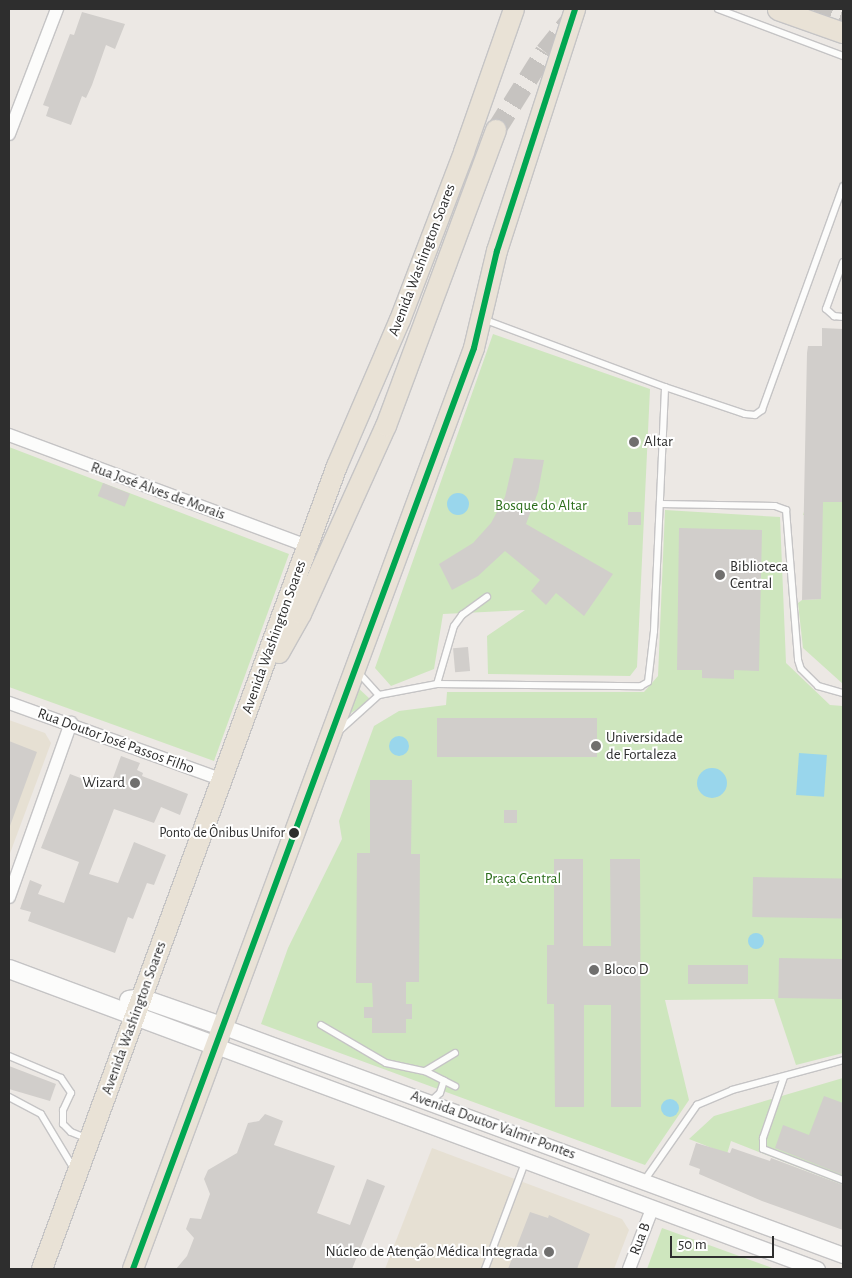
<!DOCTYPE html>
<html>
<head>
<meta charset="utf-8">
<style>
	body { margin:0 }
	#map { position:relative; width:852px; height:1278px; overflow:hidden; background:#ece8e4; font-family:"Alegreya Sans",sans-serif }
	div>[style] { position:absolute }
	.education>* { inset:0; background:#e6e0d3 }
	.green>* { inset:0; background:#cee6be }
	.water>* { inset:0; background:#99d6ec; transform-origin:0 0 }
	.round { border-radius:50% }
	.building>* { inset:0; background:#d1cecb; transform-origin:0 0 }
	.secondary-tunnel>* { height:18px; margin-top:-9px; transform-origin:0; background:repeating-linear-gradient(90deg,#c6c3c0 0 18px,transparent 0 27px) }
	.trunk-tunnel>* { height:20px; margin-top:-10px; transform-origin:0; background:repeating-linear-gradient(90deg,#c6c3c0 0 20px,transparent 0 30px) }
	.roads { filter:drop-shadow(1px 0 #c5c4c5) drop-shadow(-1px 0 #c5c4c5) drop-shadow(0 1px #c5c4c5) drop-shadow(0 -1px #c5c4c5) }
	.service>* { height:6px; margin:-3px; padding:0 3px; transform-origin:3px; border-radius:3px; background:#fcfcfb }
	.minor>* { height:12px; margin:-6px; padding:0 6px; transform-origin:6px; border-radius:6px; background:#fcfcfb }
	.tertiary>* { height:15px; margin:-7.5px; padding:0 7.5px; transform-origin:7.5px; border-radius:7.5px; background:#fcfcfb }
	.secondary>* { height:18px; margin:-9px; padding:0 9px; transform-origin:9px; border-radius:9px; background:#fcfcfb }
	.trunk>* { height:20px; margin:-10px; padding:0 10px; transform-origin:10px; border-radius:10px; background:#e9e2d6 }
	.bus-1>* { height:6px; margin:-3px; padding:0 3px; transform-origin:3px; border-radius:3px; background:#00a651 }
	.dots>* { width:14px; height:14px; translate:-50% -50%; box-sizing:border-box; border:2px solid #fff; border-radius:50% }
	span { translate:-50% -50%; white-space:nowrap; text-align:center; line-height:1.15; -webkit-text-stroke:4px #fff; paint-order:stroke }
	.bus-label { font-size:14px; color:#2e2e2e }
	.right { translate:-100% -50%; text-align:right }
	.street-label { font-size:15px; color:#2e2e2e }
	.poi-label { font-size:15px; color:#2e2e2e }
	.left { translate:0 -50%; text-align:left }
	.park-label { font-size:15px; color:#2c6e1b }
	.frame { position:absolute; inset:0; border:10px solid #2e2e2e; pointer-events:none }
	.scale { position:absolute; left:670px; top:1236px; width:104px; height:22px; box-sizing:border-box; border:2px solid #2e2e2e; border-top:0; padding-left:6px; font-size:15px; line-height:18px; white-space:nowrap; color:#2e2e2e; -webkit-text-stroke:4px #fff; paint-order:stroke }
</style>
</head>
<body>
<div id="map">
	<div class="education">
		<div style="clip-path:polygon(9px 720px,45px 733px,51px 743px,9px 856px)"></div>
		<div style="clip-path:polygon(432px 1148px,622px 1219px,629px 1230px,614px 1269px,385px 1269px)"></div>
	</div>
	<div class="green">
		<div style="clip-path:polygon(493px 334px,650px 389px,637px 667px,630px 676px,488px 674px,487px 636px,525px 610px,443px 614px,434px 669px,391px 686px,375px 668px)"></div>
		<div style="clip-path:polygon(843px 394px,843px 684px,803px 648px,798px 603px,802px 600px,821px 599px,822px 516px,803px 515px)"></div>
		<div style="clip-path:polygon(9px 447px,289px 554px,214px 761px,9px 687px)"></div>
		<div style="clip-path:polygon(665px 510px,780px 517px,786px 663px,830px 705px,843px 706px,843px 1053px,796px 1065px,774px 999px,665px 1000px,689px 1100px,645px 1165px,261px 1024px,288px 948px,342px 839px,339px 821px,374px 726px,399px 711px,446px 705px,447px 692px,644px 692px,658px 676px)"></div>
		<div style="clip-path:polygon(355px 685px,371px 700px,342px 719px)"></div>
		<div style="clip-path:polygon(843px 1078px,843px 1185px,731px 1141px,727px 1154px,689px 1139px,714px 1116px)"></div>
		<div style="clip-path:polygon(662px 1228px,775px 1269px,647px 1269px)"></div>
	</div>
	<div class="water">
		<div class="round" style="left:447px;top:493px;width:22px;height:22px"></div>
		<div class="round" style="left:389px;top:736px;width:20px;height:20px"></div>
		<div style="left:799px;top:753px;width:28px;height:42px;rotate:4deg"></div>
		<div class="round" style="left:697px;top:768px;width:30px;height:30px"></div>
		<div class="round" style="left:748px;top:933px;width:16px;height:16px"></div>
		<div class="round" style="left:661px;top:1099px;width:18px;height:18px"></div>
	</div>
	<div class="building">
		<div style="clip-path:polygon(82px 12px,125px 24px,115px 49px,106px 45px,92px 85px,86px 98px,82px 96px,71px 125px,46px 116px,49px 107px,43px 105px,70px 34px,74px 35px)"></div>
		<div style="clip-path:polygon(822px 328px,843px 329px,843px 502px,823px 502px,821px 599px,802px 600px,807px 353px,808px 346px,822px 346px)"></div>
		<div style="clip-path:polygon(514px 458px,544px 460px,538px 492px,526px 524px,613px 574px,584px 616px,556px 593px,546px 605px,531px 591px,540px 580px,505px 551px,478px 576px,452px 590px,439px 564px,473px 543px,491px 523px,505px 497px)"></div>
		<div style="left:103px;top:483px;width:29px;height:14px;rotate:22deg"></div>
		<div style="left:628px;top:512px;width:13px;height:13px"></div>
		<div style="clip-path:polygon(679px 528px,762px 530px,759px 671px,734px 670px,734px 679px,702px 678px,702px 670px,677px 670px)"></div>
		<div style="left:468px;top:647px;width:24px;height:15px;rotate:85deg"></div>
		<div style="left:437px;top:718px;width:160px;height:39px"></div>
		<div style="clip-path:polygon(9px 741px,37px 752px,10px 826px,9px 826px)"></div>
		<div style="clip-path:polygon(121px 756px,140px 763px,137px 770px,143px 773px,142px 776px,188px 794px,180px 815px,161px 807px,154px 823px,114px 809px,89px 874px,118px 883px,134px 842px,166px 855px,154px 885px,147px 883px,133px 919px,128px 917px,115px 953px,28px 921px,31px 912px,20px 909px,30px 880px,42px 885px,38px 894px,64px 903px,79px 862px,41px 848px,70px 774px,109px 789px)"></div>
		<div style="clip-path:polygon(370px 780px,412px 780px,411px 854px,420px 854px,419px 982px,406px 982px,406px 1004px,412px 1004px,412px 1019px,406px 1019px,406px 1033px,372px 1033px,372px 1018px,364px 1018px,364px 1007px,373px 1007px,372px 983px,356px 983px,357px 853px,370px 853px)"></div>
		<div style="left:504px;top:810px;width:13px;height:13px"></div>
		<div style="clip-path:polygon(554px 859px,583px 859px,583px 946px,611px 946px,610px 859px,640px 859px,641px 1107px,611px 1107px,611px 1005px,584px 1005px,584px 1107px,555px 1107px,554px 1004px,547px 1004px,547px 945px,554px 945px)"></div>
		<div style="left:753px;top:877px;width:90px;height:40px;rotate:1deg"></div>
		<div style="left:779px;top:958px;width:64px;height:40px;rotate:1deg"></div>
		<div style="left:688px;top:965px;width:60px;height:19px"></div>
		<div style="clip-path:polygon(9px 1066px,56px 1084px,50px 1101px,9px 1089px)"></div>
		<div style="clip-path:polygon(824px 1096px,843px 1103px,843px 1175px,775px 1148px,783px 1125px,809px 1135px)"></div>
		<div style="clip-path:polygon(265px 1114px,283px 1121px,274px 1145px,335px 1166px,317px 1213px,350px 1225px,367px 1179px,385px 1186px,352px 1269px,176px 1269px,187px 1256px,194px 1238px,186px 1229px,190px 1218px,201px 1219px,210px 1194px,204px 1179px,208px 1170px,237px 1153px,248px 1123px,259px 1121px)"></div>
		<div style="clip-path:polygon(696px 1143px,730px 1153px,732px 1148px,770px 1161px,771px 1158px,843px 1185px,843px 1230px,762px 1201px,699px 1174px,700px 1169px,689px 1165px)"></div>
		<div style="clip-path:polygon(530px 1212px,548px 1218px,549px 1215px,590px 1234px,577px 1269px,508px 1269px)"></div>
	</div>
	<div class="secondary-tunnel">
		<div style="left:814px;top:9px;width:31px;rotate:19deg"></div>
	</div>
	<div class="trunk-tunnel">
		<div style="left:496px;top:130px;width:92px;rotate:-57.9deg"></div>
		<div style="left:545px;top:52px;width:45px;rotate:-51.3deg"></div>
	</div>
	<div class="roads">
		<div class="service">
			<div style="left:718px;top:9px;width:134px;rotate:20.6deg"></div>
			<div style="left:843px;top:262px;width:50px;rotate:109.9deg"></div>
			<div style="left:826px;top:309px;width:11px;rotate:41deg"></div>
			<div style="left:834px;top:316px;width:9px;rotate:6deg"></div>
			<div style="left:483px;top:319px;width:194px;rotate:20.5deg"></div>
			<div style="left:665px;top:387px;width:84px;rotate:18.6deg"></div>
			<div style="left:745px;top:414px;width:10px;rotate:6deg"></div>
			<div style="left:755px;top:415px;width:9px;rotate:-36deg"></div>
			<div style="left:762px;top:410px;width:238px;rotate:-70.1deg"></div>
			<div style="left:661px;top:504px;width:114px;rotate:1deg"></div>
			<div style="left:775px;top:506px;width:12px;rotate:20deg"></div>
			<div style="left:786px;top:510px;width:150px;rotate:85.4deg"></div>
			<div style="left:798px;top:660px;width:9px;rotate:72deg"></div>
			<div style="left:801px;top:669px;width:24px;rotate:45deg"></div>
			<div style="left:818px;top:686px;width:26px;rotate:16deg"></div>
			<div style="left:358px;top:672px;width:31px;rotate:48deg"></div>
			<div style="left:437px;top:684px;width:60px;rotate:-73.7deg"></div>
			<div style="left:454px;top:626px;width:14px;rotate:-54deg"></div>
			<div style="left:462px;top:615px;width:31px;rotate:-36deg"></div>
			<div style="left:339px;top:731px;width:54px;rotate:-42deg"></div>
			<div style="left:379px;top:695px;width:59px;rotate:-10.7deg"></div>
			<div style="left:437px;top:684px;width:204px;rotate:0.6deg"></div>
			<div style="left:641px;top:686px;width:8px;rotate:-30deg"></div>
			<div style="left:648px;top:682px;width:51px;rotate:-83.3deg"></div>
			<div style="left:654px;top:631px;width:244px;rotate:-87.4deg"></div>
			<div style="left:321px;top:1025px;width:75px;rotate:30.3deg"></div>
			<div style="left:386px;top:1063px;width:40px;rotate:12deg"></div>
			<div style="left:425px;top:1071px;width:34px;rotate:27deg"></div>
			<div style="left:9px;top:1056px;width:56px;rotate:22.9deg"></div>
			<div style="left:61px;top:1078px;width:18px;rotate:56deg"></div>
			<div style="left:71px;top:1093px;width:19px;rotate:115deg"></div>
			<div style="left:63px;top:1110px;width:14px;rotate:90deg"></div>
			<div style="left:63px;top:1124px;width:11px;rotate:45deg"></div>
			<div style="left:71px;top:1132px;width:16px;rotate:22deg"></div>
			<div style="left:425px;top:1071px;width:35px;rotate:-31deg"></div>
			<div style="left:784px;top:1077px;width:65px;rotate:109deg"></div>
			<div style="left:763px;top:1138px;width:11px;rotate:90deg"></div>
			<div style="left:763px;top:1149px;width:86px;rotate:21.2deg"></div>
			<div style="left:9px;top:1097px;width:36px;rotate:28deg"></div>
			<div style="left:41px;top:1114px;width:64px;rotate:59deg"></div>
			<div style="left:430px;top:1102px;width:13px;rotate:-42deg"></div>
			<div style="left:440px;top:1093px;width:13px;rotate:-72deg"></div>
			<div style="left:644px;top:1181px;width:93px;rotate:-55.1deg"></div>
			<div style="left:697px;top:1105px;width:38px;rotate:-23deg"></div>
			<div style="left:732px;top:1090px;width:115px;rotate:-15.1deg"></div>
			<div style="left:485px;top:1269px;width:116px;rotate:-69.4deg"></div>
		</div>
		<div class="minor">
			<div style="left:9px;top:134px;width:134px;rotate:-69deg"></div>
			<div style="left:9px;top:435px;width:319px;rotate:20.4deg"></div>
			<div style="left:9px;top:703px;width:227px;rotate:19.8deg"></div>
			<div style="left:9px;top:897px;width:185px;rotate:-70.4deg"></div>
			<div style="left:629px;top:1269px;width:64px;rotate:-69deg"></div>
		</div>
		<div class="tertiary">
			<div style="left:224px;top:1027px;width:660px;rotate:20.22deg"></div>
			<div style="left:216px;top:1046px;width:641px;rotate:20.36deg"></div>
		</div>
		<div class="secondary">
			<div style="left:9px;top:969px;width:221px;rotate:20.4deg"></div>
			<div style="left:129px;top:1000px;width:12px;rotate:-9deg"></div>
			<div style="left:141px;top:998px;width:88px;rotate:19.3deg"></div>
		</div>
		<div class="trunk">
			<div style="left:778px;top:10px;width:69px;rotate:19.5deg"></div>
			<div style="left:279px;top:653px;width:45px;rotate:-60.6deg"></div>
			<div style="left:301px;top:614px;width:206px;rotate:-65.7deg"></div>
			<div style="left:386px;top:426px;width:316px;rotate:-69.6deg"></div>
			<div style="left:42px;top:1269px;width:855px;rotate:-69.83deg"></div>
			<div style="left:337px;top:466px;width:159px;rotate:-66.7deg"></div>
			<div style="left:400px;top:320px;width:180px;rotate:-69.1deg"></div>
			<div style="left:464px;top:152px;width:151px;rotate:-70.7deg"></div>
			<div style="left:133px;top:1269px;width:982px;rotate:-69.68deg"></div>
			<div style="left:474px;top:348px;width:100px;rotate:-76.7deg"></div>
			<div style="left:497px;top:251px;width:254px;rotate:-72.1deg"></div>
		</div>
	</div>
	<div class="bus-1">
		<div style="left:133px;top:1269px;width:982px;rotate:-69.68deg"></div>
		<div style="left:474px;top:348px;width:100px;rotate:-76.7deg"></div>
		<div style="left:497px;top:251px;width:254px;rotate:-72.1deg"></div>
	</div>
	<div class="dots">
		<div style="left:634px;top:442px;background:#706f6e"></div>
		<div style="left:720px;top:575px;background:#706f6e"></div>
		<div style="left:596px;top:746px;background:#706f6e"></div>
		<div style="left:135px;top:783px;background:#706f6e"></div>
		<div style="left:294px;top:833px;background:#2e2e2e"></div>
		<div style="left:594px;top:970px;background:#706f6e"></div>
		<div style="left:549px;top:1252px;background:#706f6e"></div>
	</div>
	<div class="bus-label">
		<span class="right" style="left:285px;top:833px">Ponto de Ônibus Unifor</span>
	</div>
	<div class="street-label">
		<span style="left:422px;top:260px;rotate:-69deg">Avenida Washington Soares</span>
		<span style="left:158px;top:491px;rotate:20deg">Rua José Alves de Morais</span>
		<span style="left:274px;top:637px;rotate:-70deg">Avenida Washington Soares</span>
		<span style="left:116px;top:741px;rotate:20deg">Rua Doutor José Passos Filho</span>
		<span style="left:134px;top:1018px;rotate:-70deg">Avenida Washington Soares</span>
		<span style="left:493px;top:1125px;rotate:20deg">Avenida Doutor Valmir Pontes</span>
		<span style="left:640px;top:1239px;rotate:-69deg">Rua B</span>
	</div>
	<div class="poi-label">
		<span class="left" style="left:644px;top:442px">Altar</span>
		<span class="left" style="left:730px;top:575px">Biblioteca<br>Central</span>
		<span class="left" style="left:606px;top:746px">Universidade<br>de Fortaleza</span>
		<span class="right" style="left:125px;top:783px">Wizard</span>
		<span class="left" style="left:604px;top:970px">Bloco D</span>
		<span class="right" style="left:538px;top:1252px">Núcleo de Atenção Médica Integrada</span>
	</div>
	<div class="park-label">
		<span style="left:541px;top:506px">Bosque do Altar</span>
		<span style="left:523px;top:879px">Praça Central</span>
	</div>
	<div class="frame"></div>
	<div class="scale">50 m</div>
</div>
</body>
</html>
